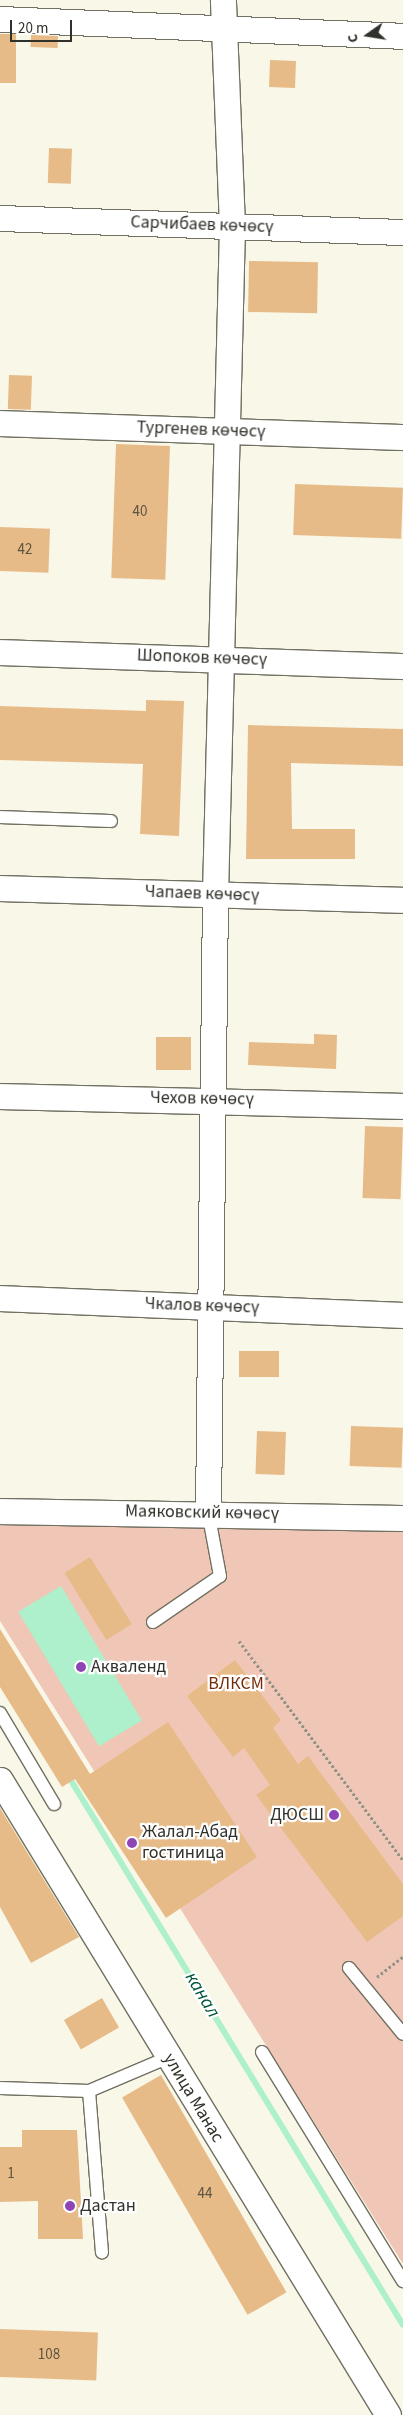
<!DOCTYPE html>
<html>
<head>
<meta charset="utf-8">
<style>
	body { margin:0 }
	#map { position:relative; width:403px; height:2415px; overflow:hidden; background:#f9f7e8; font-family:"Source Sans 3",sans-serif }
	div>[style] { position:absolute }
	.green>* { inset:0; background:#f0c6b6 }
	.water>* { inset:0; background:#adf0cb; transform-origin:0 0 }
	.stream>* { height:6px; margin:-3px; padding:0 3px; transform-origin:3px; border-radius:3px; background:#adf0cb }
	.building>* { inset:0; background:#e7bb88; transform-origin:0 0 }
	.path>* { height:3px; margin-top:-1.5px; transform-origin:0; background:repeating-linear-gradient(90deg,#939287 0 2.5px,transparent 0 5px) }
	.roads { filter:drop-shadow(1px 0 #717062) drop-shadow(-1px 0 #717062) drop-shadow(0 1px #717062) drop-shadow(0 -1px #717062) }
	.service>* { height:12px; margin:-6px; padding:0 6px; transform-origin:6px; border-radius:6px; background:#fff }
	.minor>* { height:25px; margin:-12.5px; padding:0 12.5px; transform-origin:12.5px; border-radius:12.5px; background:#fff }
	.dots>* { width:14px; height:14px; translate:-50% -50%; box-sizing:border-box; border:2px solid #fff; border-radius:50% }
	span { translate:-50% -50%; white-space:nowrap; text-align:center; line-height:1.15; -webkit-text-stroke:4.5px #fff; paint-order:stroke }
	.number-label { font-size:15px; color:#5e5442 }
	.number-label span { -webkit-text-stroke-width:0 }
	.street-label { font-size:18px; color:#31312b }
	.poi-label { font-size:18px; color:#31312b }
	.left { translate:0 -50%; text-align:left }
	.right { translate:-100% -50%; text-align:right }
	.park-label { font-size:18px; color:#772c09 }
	.water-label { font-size:19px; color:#005737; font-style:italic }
	.north { position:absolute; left:343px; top:10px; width:50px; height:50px; -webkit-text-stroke:4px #fff; paint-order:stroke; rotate:257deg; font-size:14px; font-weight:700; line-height:20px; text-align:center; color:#31312b }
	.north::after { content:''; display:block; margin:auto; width:18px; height:22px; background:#31312b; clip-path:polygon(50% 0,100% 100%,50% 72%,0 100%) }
	.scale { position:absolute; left:10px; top:20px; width:62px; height:22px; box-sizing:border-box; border:2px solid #31312b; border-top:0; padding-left:6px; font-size:15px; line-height:18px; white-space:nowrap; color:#31312b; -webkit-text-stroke:4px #fff; paint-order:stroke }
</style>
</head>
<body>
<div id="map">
	<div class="green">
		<div style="clip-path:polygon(0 1518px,403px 1522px,403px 2264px,0 1621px)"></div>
	</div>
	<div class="water">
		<div style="left:61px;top:1586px;width:157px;height:50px;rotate:59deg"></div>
	</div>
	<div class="stream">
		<div style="left:67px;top:1774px;width:645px;rotate:58.63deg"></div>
	</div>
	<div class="building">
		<div style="left:0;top:34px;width:16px;height:49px"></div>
		<div style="left:31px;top:35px;width:27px;height:12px;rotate:2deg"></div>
		<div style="left:270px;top:60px;width:26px;height:27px;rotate:2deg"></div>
		<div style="left:49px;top:148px;width:23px;height:35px;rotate:2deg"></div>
		<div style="left:249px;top:261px;width:69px;height:51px;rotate:1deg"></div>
		<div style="left:9px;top:375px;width:23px;height:34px;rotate:2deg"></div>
		<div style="left:116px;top:444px;width:54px;height:134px;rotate:2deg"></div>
		<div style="left:295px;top:484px;width:108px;height:51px;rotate:2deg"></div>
		<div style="left:0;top:527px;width:50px;height:44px;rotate:2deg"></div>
		<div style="clip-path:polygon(146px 700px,184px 701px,179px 836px,140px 834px,143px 764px,0 760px,0 706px,146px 711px)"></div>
		<div style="clip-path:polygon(248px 725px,403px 729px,403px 766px,291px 763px,292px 829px,355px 829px,355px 859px,246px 859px)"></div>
		<div style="clip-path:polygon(314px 1034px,337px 1035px,336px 1069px,248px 1065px,249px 1042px,314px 1044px)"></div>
		<div style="left:156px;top:1037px;width:35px;height:33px"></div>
		<div style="left:365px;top:1126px;width:38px;height:72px;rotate:2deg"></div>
		<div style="left:239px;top:1351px;width:40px;height:26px"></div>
		<div style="left:351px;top:1426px;width:52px;height:40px;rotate:2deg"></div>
		<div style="left:257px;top:1431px;width:29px;height:43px;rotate:2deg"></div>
		<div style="left:90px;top:1557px;width:79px;height:30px;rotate:58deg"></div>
		<div style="clip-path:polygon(0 1629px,90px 1774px,168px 1722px,257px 1857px,166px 1918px,75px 1779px,62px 1787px,0 1687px)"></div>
		<div style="clip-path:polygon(235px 1660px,281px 1720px,273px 1728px,298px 1764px,308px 1756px,403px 1884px,403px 1916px,367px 1942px,256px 1795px,270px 1785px,244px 1748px,233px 1757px,187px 1696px)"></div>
		<div style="clip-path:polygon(0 1808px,79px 1937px,31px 1963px,0 1907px)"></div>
		<div style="left:102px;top:1998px;width:34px;height:44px;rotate:60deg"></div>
		<div style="left:161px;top:2075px;width:251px;height:45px;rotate:60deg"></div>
		<div style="clip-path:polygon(22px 2130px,77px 2130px,83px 2239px,38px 2239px,38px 2201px,0 2202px,0 2147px,22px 2147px)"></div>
		<div style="left:0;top:2329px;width:98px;height:48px;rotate:2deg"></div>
	</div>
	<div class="path">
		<div style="left:239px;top:1641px;width:274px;rotate:53.2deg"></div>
		<div style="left:377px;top:1977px;width:33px;rotate:-38deg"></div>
	</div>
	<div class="roads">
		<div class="service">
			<div style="left:0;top:817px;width:111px;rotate:2.1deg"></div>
			<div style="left:153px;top:1622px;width:81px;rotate:-34.5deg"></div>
			<div style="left:220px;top:1576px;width:65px;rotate:-100.6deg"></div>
			<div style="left:0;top:1713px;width:106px;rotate:59.3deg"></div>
			<div style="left:349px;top:1968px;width:85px;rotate:50.7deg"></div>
			<div style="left:262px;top:2052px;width:269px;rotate:58.4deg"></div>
			<div style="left:0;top:2088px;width:89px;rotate:1.9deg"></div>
			<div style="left:89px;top:2091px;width:87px;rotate:-23deg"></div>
			<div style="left:89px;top:2091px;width:162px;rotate:85.4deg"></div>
		</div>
		<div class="minor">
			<div style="left:0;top:19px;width:403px;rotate:2.4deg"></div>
			<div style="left:0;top:218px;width:403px;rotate:2deg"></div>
			<div style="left:0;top:423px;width:403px;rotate:2deg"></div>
			<div style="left:0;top:652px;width:403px;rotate:2deg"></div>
			<div style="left:0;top:888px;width:403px;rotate:1.7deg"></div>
			<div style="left:0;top:1096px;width:403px;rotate:1.4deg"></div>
			<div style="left:0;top:1298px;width:403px;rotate:2.4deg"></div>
			<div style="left:0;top:1511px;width:403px;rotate:1deg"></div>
			<div style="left:208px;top:1512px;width:618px;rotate:-89.35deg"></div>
			<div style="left:215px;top:894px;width:668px;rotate:-88.54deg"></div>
			<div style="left:232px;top:226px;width:226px;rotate:-92.3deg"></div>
			<div style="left:0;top:1780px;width:744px;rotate:58.57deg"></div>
		</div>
	</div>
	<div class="dots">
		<div style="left:81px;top:1667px;background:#9045b7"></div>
		<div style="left:334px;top:1815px;background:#9045b7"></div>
		<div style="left:132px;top:1843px;background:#9045b7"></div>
		<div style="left:70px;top:2206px;background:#9045b7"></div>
	</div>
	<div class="number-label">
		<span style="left:140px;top:512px">40</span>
		<span style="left:25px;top:550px">42</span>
		<span style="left:11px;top:2174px">1</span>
		<span style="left:205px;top:2194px">44</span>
		<span style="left:49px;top:2355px">108</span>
	</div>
	<div class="street-label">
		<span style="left:202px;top:225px;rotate:2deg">Сарчибаев көчөсү</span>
		<span style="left:201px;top:430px;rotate:2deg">Тургенев көчөсү</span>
		<span style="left:202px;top:658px;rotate:2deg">Шопоков көчөсү</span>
		<span style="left:202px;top:894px;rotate:2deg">Чапаев көчөсү</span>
		<span style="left:202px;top:1099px;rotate:1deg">Чехов көчөсү</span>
		<span style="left:202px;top:1306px;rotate:2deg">Чкалов көчөсү</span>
		<span style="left:202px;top:1513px;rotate:1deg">Маяковский көчөсү</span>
		<span style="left:193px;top:2098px;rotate:59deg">улица Манас</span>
	</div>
	<div class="poi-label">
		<span class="left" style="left:91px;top:1667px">Акваленд</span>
		<span class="right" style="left:324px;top:1815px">ДЮСШ</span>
		<span class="left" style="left:142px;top:1843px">Жалал-Абад<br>гостиница</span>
		<span class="left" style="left:80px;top:2206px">Дастан</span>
	</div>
	<div class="park-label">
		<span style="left:236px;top:1684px">ВЛКСМ</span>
	</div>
	<div class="water-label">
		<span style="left:202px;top:1995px;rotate:59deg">канал</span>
	</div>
	<div class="north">С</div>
	<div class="scale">20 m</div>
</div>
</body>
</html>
